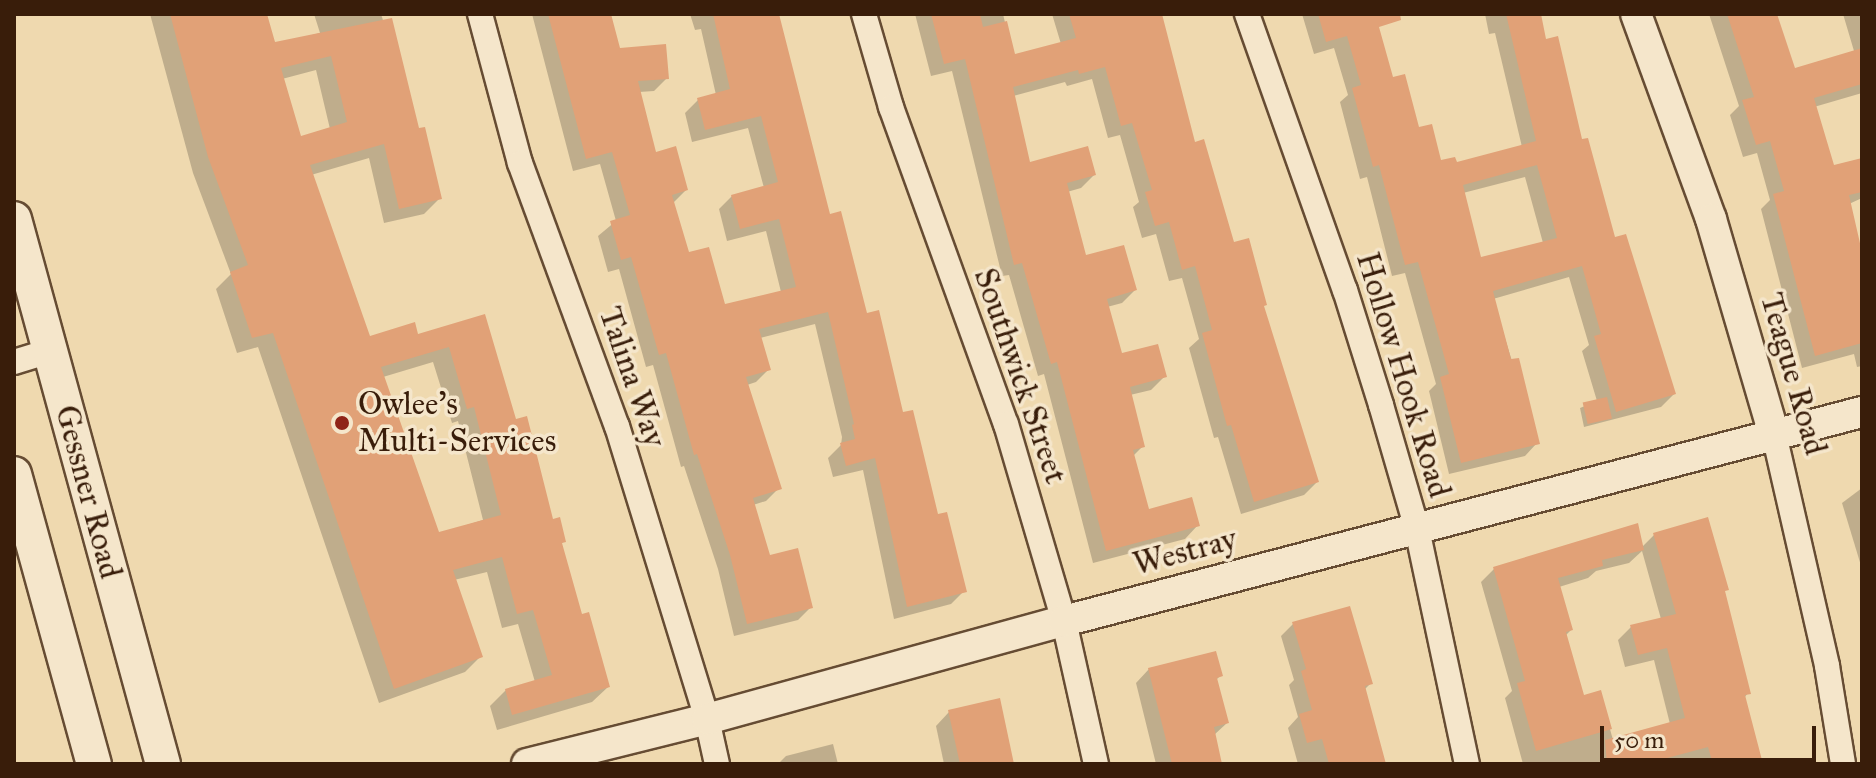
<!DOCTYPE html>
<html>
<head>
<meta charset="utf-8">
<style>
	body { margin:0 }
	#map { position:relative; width:1876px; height:778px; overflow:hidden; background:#efd9af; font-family:"IM FELL Great Primer",serif }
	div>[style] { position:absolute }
	.shadow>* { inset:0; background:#0003 }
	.building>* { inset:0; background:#e1a177; transform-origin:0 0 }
	.roads { filter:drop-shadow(2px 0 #664c33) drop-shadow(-2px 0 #664c33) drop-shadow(0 2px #664c33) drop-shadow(0 -2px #664c33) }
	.minor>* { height:24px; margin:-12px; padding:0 12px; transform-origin:12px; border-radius:12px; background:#f5e6cb }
	.tertiary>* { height:30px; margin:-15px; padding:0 15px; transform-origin:15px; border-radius:15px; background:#f5e6cb }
	.secondary>* { height:34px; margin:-17px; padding:0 17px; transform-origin:17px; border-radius:17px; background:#f5e6cb }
	.dots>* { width:22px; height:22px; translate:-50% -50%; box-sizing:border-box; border:4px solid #f5e6cb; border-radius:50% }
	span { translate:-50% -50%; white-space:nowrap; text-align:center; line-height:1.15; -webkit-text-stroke:7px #f5e6cb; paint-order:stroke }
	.street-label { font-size:32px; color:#391d0a }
	.poi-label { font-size:32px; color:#391d0a }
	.left { translate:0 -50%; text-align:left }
	.frame { position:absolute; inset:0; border:16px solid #391d0a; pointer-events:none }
	.scale { position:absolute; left:1600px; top:726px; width:216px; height:36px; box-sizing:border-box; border:4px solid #391d0a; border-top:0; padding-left:10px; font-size:24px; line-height:28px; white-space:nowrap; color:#391d0a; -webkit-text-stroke:6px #f5e6cb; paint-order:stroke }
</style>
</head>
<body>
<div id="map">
	<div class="shadow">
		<div style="clip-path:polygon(evenodd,150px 14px,265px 14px,273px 45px,320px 33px,314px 14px,381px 14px,440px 198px,424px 214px,384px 223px,369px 158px,311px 175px,369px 338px,417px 336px,484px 317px,514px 422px,552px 521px,564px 541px,560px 545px,580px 617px,608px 687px,592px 702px,497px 730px,490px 706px,506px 690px,535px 682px,518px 624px,502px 628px,487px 572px,454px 580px,481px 656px,465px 672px,379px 703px,258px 347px,237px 353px,216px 289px,231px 274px,193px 173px,150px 14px,316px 70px,330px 129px,299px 138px,282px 79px,316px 70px,150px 14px,433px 362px,452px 423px,458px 421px,483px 520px,438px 534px,383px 377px,433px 362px)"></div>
		<div style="clip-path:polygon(532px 14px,609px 14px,618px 50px,667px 78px,654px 91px,639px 92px,654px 154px,686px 190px,673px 203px,687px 255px,724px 307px,781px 292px,766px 231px,727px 241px,719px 209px,732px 196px,764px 188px,748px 128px,692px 142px,685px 113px,698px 100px,716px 95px,701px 29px,695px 30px,690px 14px,777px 14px,828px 216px,964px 591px,951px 604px,894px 619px,863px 470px,833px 477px,828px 458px,841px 445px,842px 437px,815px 324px,760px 338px,769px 369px,756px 382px,747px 385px,779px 488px,766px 501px,753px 505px,769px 557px,811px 607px,798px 620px,734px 636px,718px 569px,684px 466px,681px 467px,653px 365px,646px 367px,619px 269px,608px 272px,598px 236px,616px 221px,600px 164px,573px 171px)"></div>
		<div style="clip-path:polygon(915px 14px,1003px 14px,1013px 56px,1061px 44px,1052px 14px,1152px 14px,1194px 144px,1232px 244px,1263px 307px,1317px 482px,1304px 495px,1241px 514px,1218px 437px,1214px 438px,1189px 348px,1199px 339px,1182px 278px,1169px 281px,1156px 234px,1142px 238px,1133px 207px,1139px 202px,1120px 135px,1108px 138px,1092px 79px,1067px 86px,1065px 82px,1013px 96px,1029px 164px,1094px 175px,1081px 188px,1067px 192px,1085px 258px,1135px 290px,1122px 303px,1107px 307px,1121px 355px,1164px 377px,1151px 390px,1130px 395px,1143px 446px,1133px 456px,1148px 512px,1198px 525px,1185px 539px,1093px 563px,1044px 374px,1038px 376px,1009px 275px,1002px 276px,952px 71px,931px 76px)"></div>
		<div style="clip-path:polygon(evenodd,1302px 14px,1373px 14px,1392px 79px,1417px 129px,1440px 163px,1455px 165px,1522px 147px,1495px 33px,1489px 34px,1485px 14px,1539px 14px,1545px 42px,1614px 239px,1674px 394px,1661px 407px,1584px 427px,1580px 408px,1597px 401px,1582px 351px,1589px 345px,1569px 277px,1493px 299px,1537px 443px,1525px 456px,1449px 474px,1429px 391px,1436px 384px,1405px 273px,1392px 276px,1367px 177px,1360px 179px,1340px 102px,1348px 95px,1334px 48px,1314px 54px,1302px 14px,1525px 177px,1543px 243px,1480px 260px,1463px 193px,1525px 177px)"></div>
		<div style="clip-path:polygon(1709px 14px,1775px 14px,1793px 71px,1854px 51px,1843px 14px,1862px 14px,1862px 93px,1814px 107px,1833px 167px,1862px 161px,1862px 198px,1849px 204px,1862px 272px,1862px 366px,1857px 367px,1854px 354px,1802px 368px,1761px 209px,1770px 200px,1757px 153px,1743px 157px,1730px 115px,1739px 106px)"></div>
		<div style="clip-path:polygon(1862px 488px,1862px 569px,1842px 503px)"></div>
		<div style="clip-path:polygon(evenodd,1654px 535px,1724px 592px,1748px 693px,1744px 698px,1761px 764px,1523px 764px,1505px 698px,1512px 691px,1481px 582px,1494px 569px,1642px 547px,1654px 535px,1642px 551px,1661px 619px,1631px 627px,1618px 640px,1625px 667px,1654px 660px,1670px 724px,1613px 740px,1600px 693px,1582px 698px,1565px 636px,1571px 630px,1559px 587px,1588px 578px,1596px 571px,1629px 563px,1642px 551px)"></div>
		<div style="clip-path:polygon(1293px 624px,1371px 683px,1364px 690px,1383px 764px,1298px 764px,1288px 728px,1298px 717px,1289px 685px,1294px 680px,1281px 636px)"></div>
		<div style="clip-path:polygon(1149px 669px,1220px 676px,1216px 680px,1227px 723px,1214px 735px,1220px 764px,1156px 764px,1136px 683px)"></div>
		<div style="clip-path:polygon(949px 712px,1012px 764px,944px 764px,936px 726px)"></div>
		<div style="clip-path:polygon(833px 744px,838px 764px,778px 764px,786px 756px)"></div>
	</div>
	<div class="building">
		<div style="clip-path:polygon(evenodd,170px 14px,267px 14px,275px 42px,392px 18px,419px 128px,425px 127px,442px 199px,399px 209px,384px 144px,310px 165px,370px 336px,415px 322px,418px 334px,485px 314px,516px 419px,527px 416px,553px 519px,560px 517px,566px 542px,562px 543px,582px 614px,589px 612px,610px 687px,512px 715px,505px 689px,552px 675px,533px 610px,517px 614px,502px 557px,453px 570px,483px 657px,394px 689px,273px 333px,252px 338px,230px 272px,248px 265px,208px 157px,170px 14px,331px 56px,347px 122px,301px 136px,281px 68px,331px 56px,170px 14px,449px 347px,467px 409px,474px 407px,501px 515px,439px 532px,381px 367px,449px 347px)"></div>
		<div style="clip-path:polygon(548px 14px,611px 14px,620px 48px,666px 44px,669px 79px,638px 81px,656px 152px,676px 146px,688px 190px,672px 195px,689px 252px,709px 247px,725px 304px,796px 287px,779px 219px,740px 229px,731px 195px,778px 182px,761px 116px,705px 130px,697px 98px,730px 89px,713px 14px,779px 14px,830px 214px,841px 211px,867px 313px,879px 310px,903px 412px,913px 410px,938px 514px,947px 512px,967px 592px,907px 607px,875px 458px,846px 466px,840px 443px,855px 439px,852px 425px,854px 424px,828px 312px,759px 329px,771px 370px,746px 377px,782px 489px,753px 498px,770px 555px,798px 548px,813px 608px,747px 624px,730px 555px,697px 454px,694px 455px,666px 353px,659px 355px,631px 257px,621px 260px,610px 221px,630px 215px,612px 152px,586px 159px)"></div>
		<div style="clip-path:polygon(931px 14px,980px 14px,983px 27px,1007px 21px,1015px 54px,1076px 38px,1069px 14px,1162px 14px,1195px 142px,1204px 139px,1234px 242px,1249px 238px,1267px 305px,1264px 306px,1319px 482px,1254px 502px,1231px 425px,1227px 426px,1202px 333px,1212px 330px,1195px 266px,1182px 270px,1169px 222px,1155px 226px,1145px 192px,1152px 190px,1132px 123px,1121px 126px,1105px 67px,1079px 74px,1078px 70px,1013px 87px,1030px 162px,1088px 146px,1096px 175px,1067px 183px,1086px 255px,1124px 245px,1137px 290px,1107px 299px,1122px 353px,1158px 344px,1167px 377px,1130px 387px,1145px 447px,1133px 450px,1149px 509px,1192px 497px,1200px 526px,1106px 551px,1057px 362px,1051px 364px,1022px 263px,1014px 265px,965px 59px,944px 64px)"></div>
		<div style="clip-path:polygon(evenodd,1318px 14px,1400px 14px,1401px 20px,1379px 27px,1393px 77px,1405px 74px,1419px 127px,1432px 124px,1441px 160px,1455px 157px,1457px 162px,1536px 141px,1506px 14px,1541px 14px,1546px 39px,1558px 36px,1582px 139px,1588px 138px,1615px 237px,1626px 234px,1676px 394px,1616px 412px,1594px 336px,1601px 334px,1582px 266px,1493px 291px,1511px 359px,1519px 358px,1540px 444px,1461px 463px,1440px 377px,1449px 374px,1418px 262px,1405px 265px,1379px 165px,1373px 167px,1352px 88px,1361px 85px,1347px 36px,1326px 42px,1318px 14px,1537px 165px,1557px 238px,1481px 257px,1463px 185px,1537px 165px)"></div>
		<div style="clip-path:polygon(1727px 14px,1777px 14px,1795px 68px,1862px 48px,1862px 84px,1814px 98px,1834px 165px,1862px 158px,1862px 192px,1849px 195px,1862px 252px,1862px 343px,1815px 356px,1773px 194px,1784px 191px,1770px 141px,1756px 145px,1742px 100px,1754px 97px)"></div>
		<div style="left:1607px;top:397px;width:22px;height:25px;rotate:77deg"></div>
		<div style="clip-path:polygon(1708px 517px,1729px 590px,1725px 591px,1751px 694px,1745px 695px,1763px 764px,1713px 764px,1708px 747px,1645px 764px,1607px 764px,1605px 740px,1685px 718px,1667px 648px,1638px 655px,1630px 625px,1676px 614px,1653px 533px)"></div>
		<div style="clip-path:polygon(1638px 523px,1644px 550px,1602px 560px,1603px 566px,1558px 578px,1573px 630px,1566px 632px,1584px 695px,1601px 690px,1612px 729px,1536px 751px,1517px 683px,1525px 681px,1493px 567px)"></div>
		<div style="clip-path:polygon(1350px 606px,1373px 684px,1365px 686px,1386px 764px,1329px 764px,1322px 739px,1307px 743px,1299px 714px,1312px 710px,1301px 671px,1306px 669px,1292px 622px)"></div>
		<div style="clip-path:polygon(1216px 651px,1223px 676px,1217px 678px,1229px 723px,1214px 727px,1222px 764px,1172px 764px,1148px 668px)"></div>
		<div style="clip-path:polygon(1000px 698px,1014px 764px,960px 764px,948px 710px)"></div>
	</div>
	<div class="roads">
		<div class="minor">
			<div style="left:480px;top:14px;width:154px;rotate:75deg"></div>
			<div style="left:520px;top:163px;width:280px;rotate:69.8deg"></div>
			<div style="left:617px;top:426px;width:307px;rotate:72.9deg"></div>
			<div style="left:707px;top:719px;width:46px;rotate:77.5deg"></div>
			<div style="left:864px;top:14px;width:97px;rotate:73.8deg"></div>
			<div style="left:891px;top:107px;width:337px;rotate:70.1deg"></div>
			<div style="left:1006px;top:424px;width:205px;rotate:73.6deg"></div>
			<div style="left:1064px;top:621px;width:147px;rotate:77.4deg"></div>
			<div style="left:1247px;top:14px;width:293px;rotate:70.5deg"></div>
			<div style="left:1345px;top:290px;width:121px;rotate:72.6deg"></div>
			<div style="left:1381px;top:405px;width:129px;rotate:73.8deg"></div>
			<div style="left:1417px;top:529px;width:240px;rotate:78deg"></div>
			<div style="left:14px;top:362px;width:39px;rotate:-17deg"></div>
			<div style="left:1774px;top:434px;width:238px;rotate:77.1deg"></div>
			<div style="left:1827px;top:666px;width:99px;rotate:80.7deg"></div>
		</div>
		<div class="tertiary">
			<div style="left:1636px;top:14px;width:218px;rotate:69.9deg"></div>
			<div style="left:1711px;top:219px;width:224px;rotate:73.7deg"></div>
			<div style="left:527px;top:764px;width:186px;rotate:-14deg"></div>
			<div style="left:707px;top:719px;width:370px;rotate:-15.4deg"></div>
			<div style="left:1064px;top:621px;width:825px;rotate:-14.68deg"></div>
		</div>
		<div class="secondary">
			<div style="left:14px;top:219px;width:565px;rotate:74.71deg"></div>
			<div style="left:14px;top:474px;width:301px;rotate:74.6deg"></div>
		</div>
	</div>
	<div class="dots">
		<div style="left:342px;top:423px;background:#8f2418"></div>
	</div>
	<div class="street-label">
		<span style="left:1793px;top:374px;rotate:74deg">Teague Road</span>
		<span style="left:1403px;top:375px;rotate:73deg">Hollow Hook Road</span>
		<span style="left:1020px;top:376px;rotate:71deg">Southwick Street</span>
		<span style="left:632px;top:377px;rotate:71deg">Talina Way</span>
		<span style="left:88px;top:492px;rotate:75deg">Gessner Road</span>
		<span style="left:1185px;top:552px;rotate:-15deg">Westray</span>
	</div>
	<div class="poi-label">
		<span class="left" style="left:358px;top:423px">Owlee's<br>Multi-Services</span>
	</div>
	<div class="frame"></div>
	<div class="scale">50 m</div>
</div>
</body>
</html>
